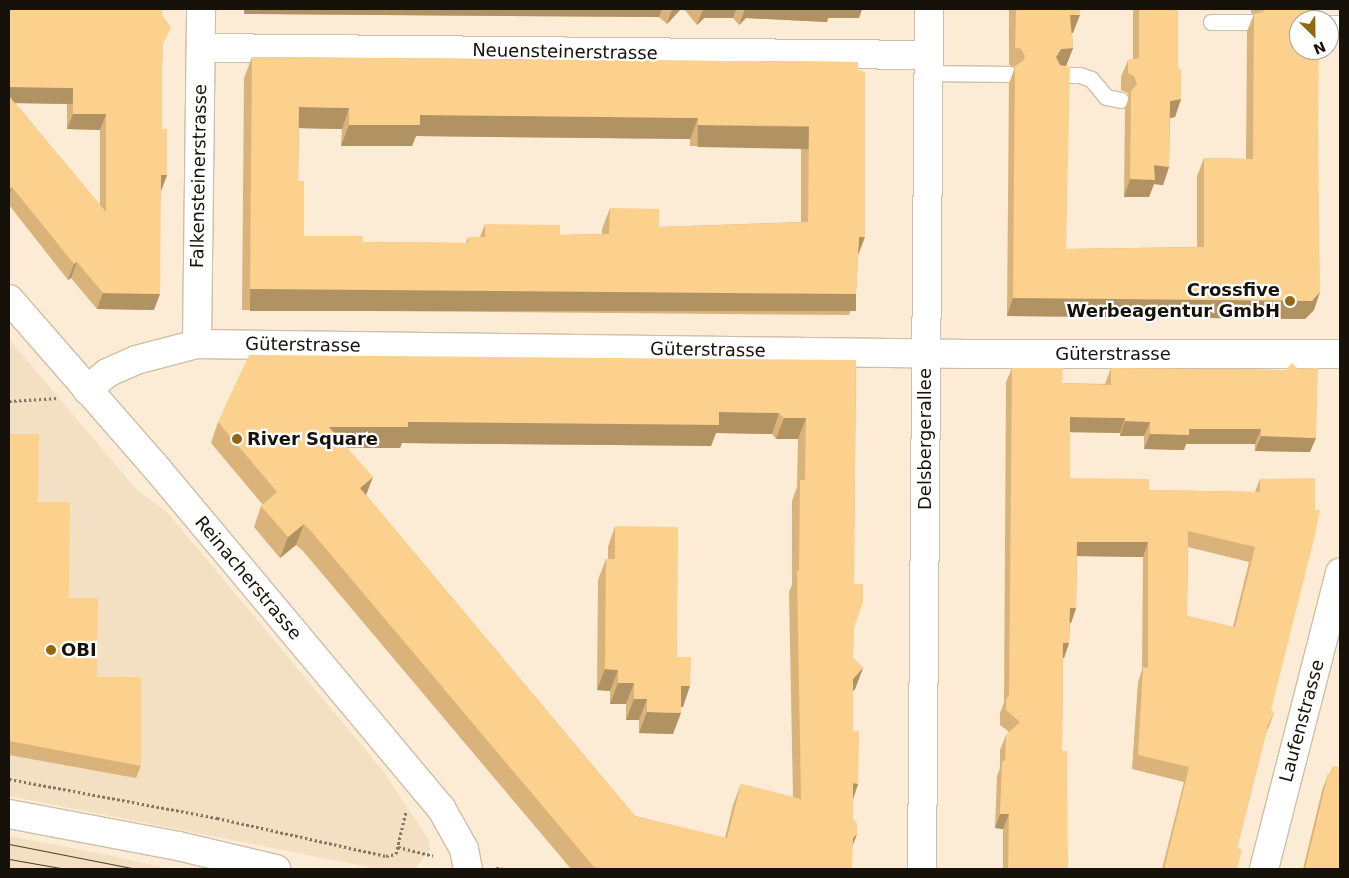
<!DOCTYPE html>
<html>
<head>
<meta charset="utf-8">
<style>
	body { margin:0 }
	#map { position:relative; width:1349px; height:878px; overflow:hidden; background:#fcecd5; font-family:"DejaVu Sans",sans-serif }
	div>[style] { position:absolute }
	.built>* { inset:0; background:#f3dfc1 }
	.path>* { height:3px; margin-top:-1.5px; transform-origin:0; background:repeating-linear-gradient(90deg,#817768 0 2.5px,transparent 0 5px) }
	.roads { filter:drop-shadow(1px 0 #cebfa8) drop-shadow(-1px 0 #cebfa8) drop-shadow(0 1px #cebfa8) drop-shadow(0 -1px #cebfa8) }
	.service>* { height:15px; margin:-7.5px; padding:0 7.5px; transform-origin:7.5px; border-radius:7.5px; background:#fff }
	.minor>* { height:28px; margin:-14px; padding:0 14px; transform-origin:14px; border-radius:14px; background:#fff }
	.secondary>* { height:28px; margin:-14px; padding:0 14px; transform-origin:14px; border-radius:14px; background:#fff }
	.primary>* { height:28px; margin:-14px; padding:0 14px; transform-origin:14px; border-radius:14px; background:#fff }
	.tram>* { height:1px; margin:-0.5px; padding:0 0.5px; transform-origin:0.5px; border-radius:0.5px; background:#474035 }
	.wall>* { inset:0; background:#d9b379 }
	.shaded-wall>* { inset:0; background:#b09263; transform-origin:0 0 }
	.building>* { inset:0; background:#fcd08d }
	.dots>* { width:14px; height:14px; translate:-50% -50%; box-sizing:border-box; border:2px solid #fff; border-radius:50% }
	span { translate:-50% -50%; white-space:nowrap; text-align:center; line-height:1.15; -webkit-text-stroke:4.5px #fff; paint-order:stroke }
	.street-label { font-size:18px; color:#161109 }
	.poi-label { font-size:18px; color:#161109; font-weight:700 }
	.right { translate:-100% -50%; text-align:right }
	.left { translate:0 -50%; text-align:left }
	.frame { position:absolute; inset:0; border:10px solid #161109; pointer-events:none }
	.north { position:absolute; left:1289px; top:10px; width:50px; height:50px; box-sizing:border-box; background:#fff; border:1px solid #a2a09d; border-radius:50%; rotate:157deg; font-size:14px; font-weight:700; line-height:20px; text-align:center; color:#161109 }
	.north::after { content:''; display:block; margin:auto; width:18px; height:22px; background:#936813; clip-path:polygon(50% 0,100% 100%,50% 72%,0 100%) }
</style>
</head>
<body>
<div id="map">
	<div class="built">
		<div style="clip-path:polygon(9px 339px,136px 489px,167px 512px,383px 771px,429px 840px,430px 849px,415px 869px,379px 869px,9px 796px)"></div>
		<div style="clip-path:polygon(9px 836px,108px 855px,168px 869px,9px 869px)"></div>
	</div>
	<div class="path">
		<div style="left:9px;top:401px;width:49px;rotate:-3.5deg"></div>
		<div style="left:9px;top:779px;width:212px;rotate:10.6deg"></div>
		<div style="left:217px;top:818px;width:173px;rotate:12.7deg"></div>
		<div style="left:386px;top:856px;width:10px;rotate:-11deg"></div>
		<div style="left:396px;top:854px;width:44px;rotate:-76.9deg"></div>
		<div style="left:398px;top:847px;width:36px;rotate:14deg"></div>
		<div style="left:496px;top:868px;width:8px;rotate:7deg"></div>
	</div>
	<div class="roads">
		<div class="service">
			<div style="left:1211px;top:22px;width:40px"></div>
			<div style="left:1329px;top:23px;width:11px"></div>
			<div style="left:928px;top:73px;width:81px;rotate:0.7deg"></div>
			<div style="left:1059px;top:75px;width:21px"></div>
			<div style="left:1080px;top:75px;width:12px;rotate:20deg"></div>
			<div style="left:1091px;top:79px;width:23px;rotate:50deg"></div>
			<div style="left:1106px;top:97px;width:15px;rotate:11deg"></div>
		</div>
		<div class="minor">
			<div style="left:201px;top:48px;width:727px;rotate:0.55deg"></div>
			<div style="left:197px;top:344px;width:335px;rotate:-89.3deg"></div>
			<div style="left:87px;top:390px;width:26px;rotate:-40deg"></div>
			<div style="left:107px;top:373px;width:32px;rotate:-24deg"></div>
			<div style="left:136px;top:360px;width:63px;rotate:-14.7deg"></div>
			<div style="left:197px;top:344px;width:771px;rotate:0.74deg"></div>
			<div style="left:968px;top:354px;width:372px"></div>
			<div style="left:922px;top:869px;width:860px;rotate:-89.53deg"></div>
			<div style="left:1264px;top:869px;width:306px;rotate:-75.6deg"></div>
		</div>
		<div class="secondary">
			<div style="left:9px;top:814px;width:172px;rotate:10.7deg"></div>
			<div style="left:178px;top:846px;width:101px;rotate:13.2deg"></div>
		</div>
		<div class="primary">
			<div style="left:9px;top:299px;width:220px;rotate:48.9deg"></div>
			<div style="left:154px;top:465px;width:447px;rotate:50.1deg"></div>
			<div style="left:441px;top:808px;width:47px;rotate:60.7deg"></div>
			<div style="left:464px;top:849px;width:20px;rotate:79deg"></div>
		</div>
	</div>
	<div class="tram">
		<div style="left:9px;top:844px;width:130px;rotate:11.1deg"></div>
		<div style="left:9px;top:859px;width:58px;rotate:10deg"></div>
	</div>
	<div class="wall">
		<div style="clip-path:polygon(evenodd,9px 9px,163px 47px,162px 64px,162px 129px,167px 175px,161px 191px,154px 310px,97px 309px,71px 278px,68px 280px,9px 205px,9px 9px,15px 103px,67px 104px,67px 129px,100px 130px,100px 205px,15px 103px)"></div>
		<div style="clip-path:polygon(244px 9px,681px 9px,667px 24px,659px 17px,244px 14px)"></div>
		<div style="clip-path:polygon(684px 9px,862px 9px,859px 18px,828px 18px,827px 22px,746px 18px,739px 25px,733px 18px,704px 18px,697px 25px)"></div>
		<div style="clip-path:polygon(1009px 9px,1080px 9px,1073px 33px,1072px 33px,1073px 48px,1066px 66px,1065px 66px,1066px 249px,1197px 247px,1197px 176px,1204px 158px,1246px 159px,1247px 31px,1254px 14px,1251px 13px,1251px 9px,1319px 9px,1314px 310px,1305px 319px,1007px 316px,1009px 83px,1015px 67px,1009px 65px)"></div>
		<div style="clip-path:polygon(1133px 9px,1178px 9px,1178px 69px,1181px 99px,1175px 117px,1170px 118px,1169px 167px,1163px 185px,1154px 184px,1149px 197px,1124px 197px,1125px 108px,1129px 97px,1128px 93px,1121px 90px,1121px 77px,1128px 60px,1133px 59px)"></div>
		<div style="clip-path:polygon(evenodd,252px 57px,858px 62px,858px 256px,856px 294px,849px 315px,242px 310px,244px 78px,252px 57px,299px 128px,342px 129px,341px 146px,412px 146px,416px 136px,690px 139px,690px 146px,801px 147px,801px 222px,659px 227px,610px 208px,602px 229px,602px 234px,560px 235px,485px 224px,480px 237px,468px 237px,466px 243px,363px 242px,304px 236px,298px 181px,299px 128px)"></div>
		<div style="clip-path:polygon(evenodd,856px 360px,853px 658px,863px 668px,855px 689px,853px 691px,853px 731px,858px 784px,853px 800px,853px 819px,857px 834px,852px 846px,852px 869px,571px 869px,303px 551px,296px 545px,280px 558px,254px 527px,261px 506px,263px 505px,211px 443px,218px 422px,856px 360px,716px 433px,772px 434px,776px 439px,798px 439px,797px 487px,792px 501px,792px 585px,789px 592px,793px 797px,741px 784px,733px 805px,725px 838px,635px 816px,366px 495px,347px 448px,400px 448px,402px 443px,711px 446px,716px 433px)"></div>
		<div style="clip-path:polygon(evenodd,1012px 368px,1062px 383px,1105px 384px,1111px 368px,1286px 370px,1310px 452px,1255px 451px,1255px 444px,1186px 444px,1184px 450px,1144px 449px,1144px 436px,1120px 436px,1120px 433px,1070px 432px,1070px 478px,1149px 490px,1255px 492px,1260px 479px,1271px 710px,1274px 713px,1266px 733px,1237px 848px,1237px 869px,1162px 869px,1184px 782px,1132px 769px,1138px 682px,1142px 670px,1143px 557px,1077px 556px,1076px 608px,1071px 623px,1070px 623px,1069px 643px,1064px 658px,1063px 658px,1062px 751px,1068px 869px,1003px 869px,1003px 829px,995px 828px,997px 776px,1000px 768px,1000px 750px,1006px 735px,1009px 732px,1000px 725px,1000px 713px,1004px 703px,1006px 382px,1012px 368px,1188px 547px,1249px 562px,1233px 627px,1187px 616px,1188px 547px)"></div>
		<div style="clip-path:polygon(9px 434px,38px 502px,69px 598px,97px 677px,141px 766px,136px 778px,9px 755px)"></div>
		<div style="clip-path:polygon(615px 526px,677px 657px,683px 707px,681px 707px,673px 734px,639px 733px,639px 720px,626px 720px,626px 704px,610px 704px,610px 691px,597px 690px,598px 580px,606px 559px,608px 559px,608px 547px)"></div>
		<div style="clip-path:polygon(1333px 766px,1340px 869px,1303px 869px,1322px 791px,1328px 774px,1330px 774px)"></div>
	</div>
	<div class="shaded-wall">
		<div style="clip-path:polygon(245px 9px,662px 9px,659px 17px,244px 14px)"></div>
		<div style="clip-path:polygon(672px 9px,681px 9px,667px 24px)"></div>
		<div style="clip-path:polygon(703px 9px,736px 9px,733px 18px,704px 18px,697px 25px)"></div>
		<div style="clip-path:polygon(745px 9px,862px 9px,859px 18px,828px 18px,827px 22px,746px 18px,739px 25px)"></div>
		<div style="clip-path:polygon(1070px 15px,1080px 15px,1073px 33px,1064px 33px)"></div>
		<div style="clip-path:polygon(1073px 48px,1066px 66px,1055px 67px,1056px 57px,1061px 49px)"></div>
		<div style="left:9px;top:87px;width:64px;height:16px;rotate:1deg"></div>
		<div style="clip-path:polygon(1181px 99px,1175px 117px,1163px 119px,1170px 101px)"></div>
		<div style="clip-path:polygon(299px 107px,349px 108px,342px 129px,292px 128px)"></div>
		<div style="clip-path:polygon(73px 114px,106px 114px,100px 130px,67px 129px)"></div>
		<div style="clip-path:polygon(420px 115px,698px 118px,690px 139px,416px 136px,412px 146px,341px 146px,349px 125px)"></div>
		<div style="left:698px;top:125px;width:111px;height:22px;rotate:1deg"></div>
		<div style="clip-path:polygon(1154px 165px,1169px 167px,1163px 185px,1154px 184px,1149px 197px,1124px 197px,1130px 179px)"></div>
		<div style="clip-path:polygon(161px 175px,167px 175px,161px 191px)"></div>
		<div style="clip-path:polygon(12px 187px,9px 197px,9px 190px)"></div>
		<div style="clip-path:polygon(859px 237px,865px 237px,857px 258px)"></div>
		<div style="clip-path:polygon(77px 262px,71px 278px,68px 280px,74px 264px)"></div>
		<div style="left:250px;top:289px;width:606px;height:22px"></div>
		<div style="clip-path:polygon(1320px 292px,1314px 310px,1305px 319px,1007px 316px,1013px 298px)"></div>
		<div style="clip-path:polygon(103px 293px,160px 294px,154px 310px,97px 309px)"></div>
		<div style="clip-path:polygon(719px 412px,779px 413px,772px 434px,716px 433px,711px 446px,402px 443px,400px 448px,322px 448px,329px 427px,408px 422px)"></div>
		<div style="clip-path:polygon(1070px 417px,1125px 418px,1120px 433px,1064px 432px)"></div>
		<div style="clip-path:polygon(784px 418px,806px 418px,798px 439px,776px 439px)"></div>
		<div style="clip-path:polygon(1125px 421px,1150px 422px,1144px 436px,1120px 436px)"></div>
		<div style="clip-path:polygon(1189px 429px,1261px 429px,1255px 444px,1186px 444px,1184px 450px,1144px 449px,1150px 434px)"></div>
		<div style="clip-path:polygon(1261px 436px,1316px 438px,1310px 452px,1255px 451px)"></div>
		<div style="clip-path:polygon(373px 477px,365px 498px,360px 488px)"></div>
		<div style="clip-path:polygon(304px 524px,296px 545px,280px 558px,288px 537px)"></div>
		<div style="clip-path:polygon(1077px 542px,1148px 542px,1143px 557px,1071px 556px)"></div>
		<div style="clip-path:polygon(1070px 608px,1076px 608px,1071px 623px,1064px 622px)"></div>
		<div style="clip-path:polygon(1063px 643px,1069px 643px,1064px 658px,1057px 658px)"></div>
		<div style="clip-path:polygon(863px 668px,855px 689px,846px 700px,853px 679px)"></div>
		<div style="clip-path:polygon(605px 669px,618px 670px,610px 691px,597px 690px)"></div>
		<div style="clip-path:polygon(618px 683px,634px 683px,626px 704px,610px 704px)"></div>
		<div style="clip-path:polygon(681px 686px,690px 686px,683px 707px,673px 707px)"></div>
		<div style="clip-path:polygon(634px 699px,647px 699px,639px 720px,626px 720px)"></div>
		<div style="clip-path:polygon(647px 712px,681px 713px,673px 734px,639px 733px)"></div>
		<div style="clip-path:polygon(1274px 713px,1268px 728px,1262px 740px,1268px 726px)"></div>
		<div style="clip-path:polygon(853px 783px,858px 784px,851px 804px)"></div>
		<div style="clip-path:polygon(1000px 814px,1009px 814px,1003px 829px,995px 828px)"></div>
		<div style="clip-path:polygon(857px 834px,849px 855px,853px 838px)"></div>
	</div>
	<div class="building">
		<div style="clip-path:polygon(9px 9px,162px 9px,162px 15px,171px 27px,163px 44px,162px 64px,162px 129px,167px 129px,167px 175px,161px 175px,160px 294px,103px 293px,77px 262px,74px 264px,12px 187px,9px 190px,9px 96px,106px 212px,106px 114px,73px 114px,73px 88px,9px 87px)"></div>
		<div style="clip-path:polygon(1016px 9px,1080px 9px,1080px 15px,1070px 15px,1073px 48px,1061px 49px,1056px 57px,1060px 65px,1070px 67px,1066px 249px,1204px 247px,1204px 158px,1253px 159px,1254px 14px,1263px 12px,1264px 9px,1319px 9px,1319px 20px,1299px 20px,1299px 50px,1319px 50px,1318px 125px,1320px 292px,1312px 301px,1013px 298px,1015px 66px,1023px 61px,1025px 56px,1021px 49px,1015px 47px)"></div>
		<div style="clip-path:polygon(1139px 9px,1178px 9px,1178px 69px,1181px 69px,1181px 99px,1170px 101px,1169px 167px,1154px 165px,1155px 180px,1130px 179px,1131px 91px,1137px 84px,1134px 76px,1128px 73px,1128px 60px,1139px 58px)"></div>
		<div style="clip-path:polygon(evenodd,252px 57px,858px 62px,858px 70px,865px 72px,865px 237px,859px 237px,856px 294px,250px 289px,252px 57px,299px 107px,349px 108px,349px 125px,420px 125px,420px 115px,698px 118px,698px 125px,809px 126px,808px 222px,659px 227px,659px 209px,610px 208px,609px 234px,560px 235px,560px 225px,485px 224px,485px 237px,468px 237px,468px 243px,363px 242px,363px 236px,304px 236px,304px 181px,298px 181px,299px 107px)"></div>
		<div style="clip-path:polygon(evenodd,249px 355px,856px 360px,854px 584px,863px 584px,863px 602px,854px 628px,853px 658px,863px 668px,853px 679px,853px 731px,859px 731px,858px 784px,853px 783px,853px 819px,857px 823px,857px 834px,853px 838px,852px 869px,603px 869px,594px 867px,310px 530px,304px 524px,288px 537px,261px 506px,277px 492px,218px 422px,249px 355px,719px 412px,779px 413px,784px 418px,806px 418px,805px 480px,800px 480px,799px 571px,797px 571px,801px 799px,741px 784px,727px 838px,635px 816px,360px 488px,373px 477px,329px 427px,408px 427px,408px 422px,719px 425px,719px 412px)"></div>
		<div style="clip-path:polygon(evenodd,1292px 363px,1298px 369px,1318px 368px,1316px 438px,1261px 436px,1261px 429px,1189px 429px,1189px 435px,1150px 434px,1150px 422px,1125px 421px,1125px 418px,1070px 417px,1070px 478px,1149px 479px,1149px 490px,1260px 492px,1260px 479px,1315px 478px,1315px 510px,1320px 510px,1314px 539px,1271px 710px,1274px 713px,1268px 726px,1237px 848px,1242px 850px,1237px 869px,1164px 869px,1189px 767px,1138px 755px,1143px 667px,1148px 668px,1148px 542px,1077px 542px,1076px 608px,1070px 608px,1069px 643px,1063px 643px,1062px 751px,1067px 751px,1068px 869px,1008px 869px,1009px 814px,1000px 814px,1002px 762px,1005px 760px,1006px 735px,1020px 722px,1006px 710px,1006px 699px,1009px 695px,1012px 368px,1063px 368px,1062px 383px,1111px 385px,1111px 368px,1286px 370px,1292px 363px,1188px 531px,1255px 547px,1235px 627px,1187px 616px,1188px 531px)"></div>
		<div style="clip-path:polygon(9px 434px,39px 434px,38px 502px,70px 502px,69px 598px,98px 598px,97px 677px,141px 677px,141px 766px,9px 741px)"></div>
		<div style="clip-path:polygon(615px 526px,678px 527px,677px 657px,691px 657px,690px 686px,681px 686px,681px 713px,647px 712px,647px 699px,634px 699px,634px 683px,618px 683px,618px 670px,605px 669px,606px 559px,615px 559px)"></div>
		<div style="clip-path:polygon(1333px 766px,1340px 767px,1340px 869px,1305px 869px,1328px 774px,1331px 774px)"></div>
	</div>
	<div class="dots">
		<div style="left:1290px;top:301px;background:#936813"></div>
		<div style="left:237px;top:439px;background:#936813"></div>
		<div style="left:51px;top:650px;background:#936813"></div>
	</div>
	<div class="street-label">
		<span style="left:565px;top:52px;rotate:1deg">Neuensteinerstrasse</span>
		<span style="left:199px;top:176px;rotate:-89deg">Falkensteinerstrasse</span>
		<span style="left:303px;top:345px;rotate:1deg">Güterstrasse</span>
		<span style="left:708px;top:350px;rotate:1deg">Güterstrasse</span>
		<span style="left:1113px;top:354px">Güterstrasse</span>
		<span style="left:925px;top:439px;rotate:-90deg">Delsbergerallee</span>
		<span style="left:248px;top:578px;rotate:50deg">Reinacherstrasse</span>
		<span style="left:1302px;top:721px;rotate:-75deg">Laufenstrasse</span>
	</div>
	<div class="poi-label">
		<span class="right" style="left:1280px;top:301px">Crossfive<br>Werbeagentur GmbH</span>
		<span class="left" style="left:247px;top:439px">River Square</span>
		<span class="left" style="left:61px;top:650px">OBI</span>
	</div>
	<div class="frame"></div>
	<div class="north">N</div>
</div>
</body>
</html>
